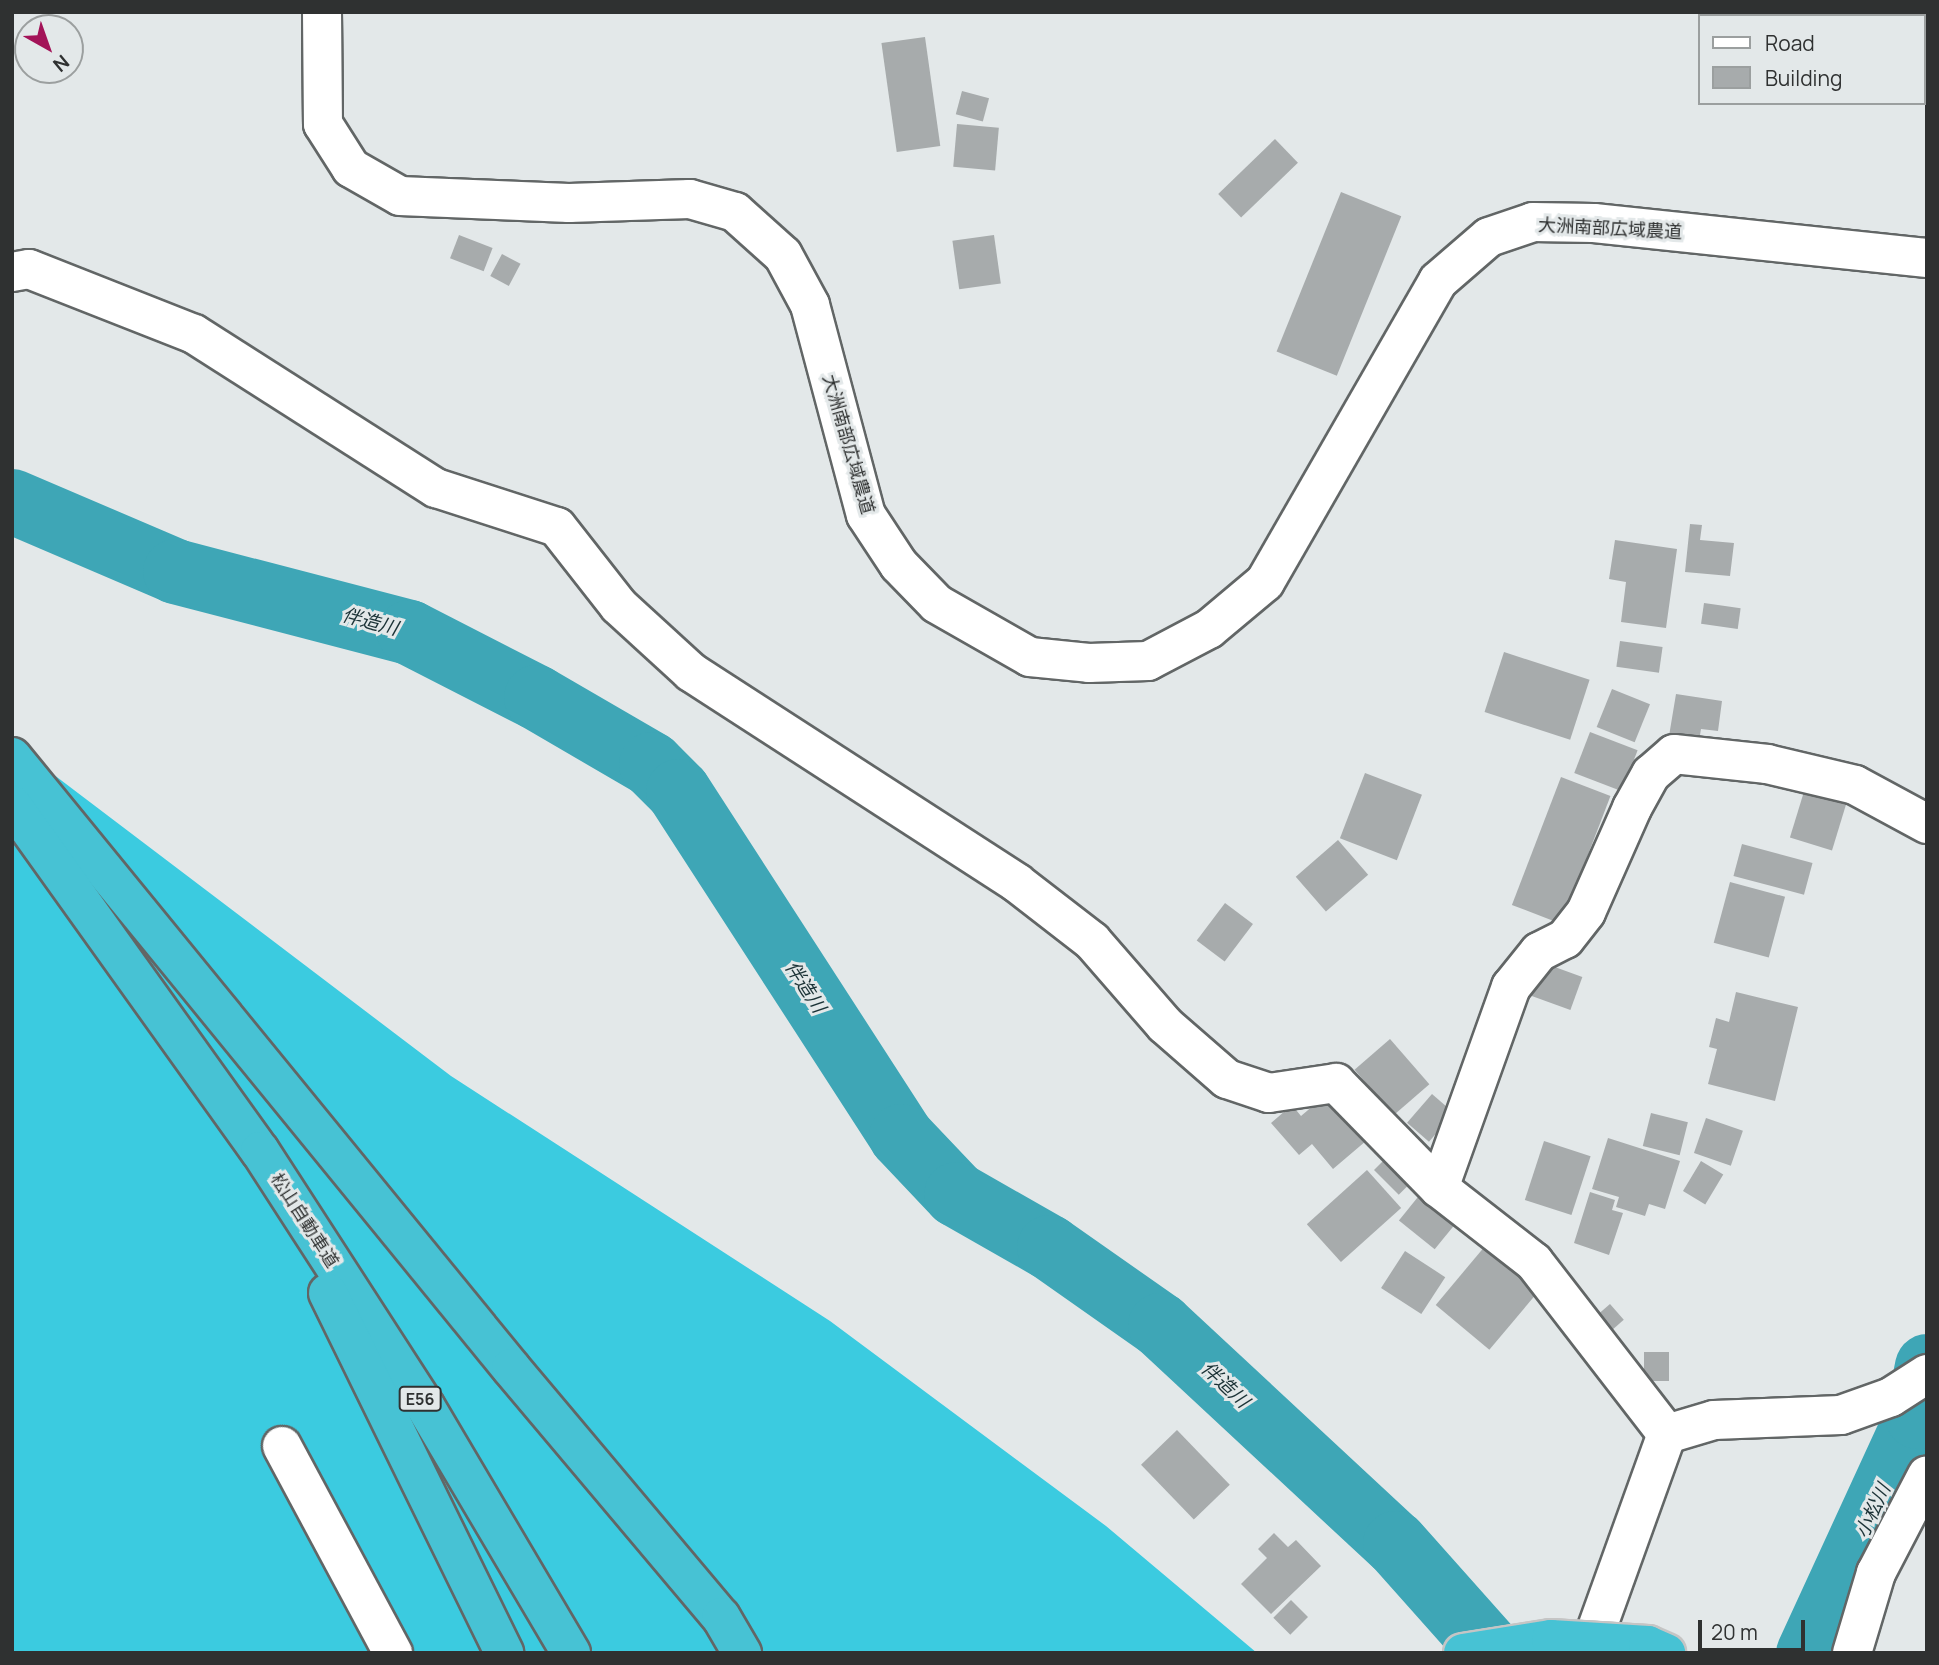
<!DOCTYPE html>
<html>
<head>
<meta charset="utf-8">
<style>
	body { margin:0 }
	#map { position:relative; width:1939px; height:1665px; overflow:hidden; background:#e3e8e9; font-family:Manrope,"Noto Sans JP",sans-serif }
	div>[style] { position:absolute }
	.forest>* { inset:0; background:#3bcbe0 }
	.river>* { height:65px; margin:-32.5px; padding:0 32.5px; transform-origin:32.5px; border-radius:32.5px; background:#3ea6b6 }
	.building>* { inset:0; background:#a7abac; transform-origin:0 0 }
	.roads { filter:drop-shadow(2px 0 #626666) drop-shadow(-2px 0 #626666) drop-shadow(0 2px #626666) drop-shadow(0 -2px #626666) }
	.minor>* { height:38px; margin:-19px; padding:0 19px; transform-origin:19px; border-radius:19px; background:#fff }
	.highway>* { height:38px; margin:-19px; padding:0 19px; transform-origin:19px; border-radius:19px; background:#47c2d4 }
	.bridges { filter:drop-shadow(2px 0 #c5c5c5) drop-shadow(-2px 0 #c5c5c5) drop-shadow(0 2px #c5c5c5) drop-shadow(0 -2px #c5c5c5) }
	.highway-bridge>* { height:38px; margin:-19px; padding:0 19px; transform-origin:19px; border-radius:19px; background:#47c2d4 }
	span { translate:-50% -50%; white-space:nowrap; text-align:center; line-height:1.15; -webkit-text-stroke:6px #e3e8e9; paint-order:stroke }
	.shield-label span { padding:2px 5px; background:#e3e8e9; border:2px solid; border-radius:5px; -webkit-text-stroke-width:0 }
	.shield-label { font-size:16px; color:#2f3131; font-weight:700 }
	.street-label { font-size:18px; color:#2f3131 }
	.water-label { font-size:19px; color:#1b3236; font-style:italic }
	.frame { position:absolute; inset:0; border:14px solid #2f3131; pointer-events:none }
	.legend { position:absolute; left:1698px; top:14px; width:228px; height:91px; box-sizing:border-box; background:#e3e8e9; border:2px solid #9b9f9f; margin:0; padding:9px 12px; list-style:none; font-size:21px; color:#2f3131 }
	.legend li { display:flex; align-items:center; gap:14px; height:35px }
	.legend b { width:35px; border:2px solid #9b9f9f }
	.north { position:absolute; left:14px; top:14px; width:70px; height:70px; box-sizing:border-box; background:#e3e8e9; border:2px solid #9b9f9f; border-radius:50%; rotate:140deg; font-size:19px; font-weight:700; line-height:28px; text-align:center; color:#2f3131 }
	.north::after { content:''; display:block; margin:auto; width:24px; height:32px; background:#a31358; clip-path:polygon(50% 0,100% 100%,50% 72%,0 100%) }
	.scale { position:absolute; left:1698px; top:1620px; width:107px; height:32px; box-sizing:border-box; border:4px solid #2f3131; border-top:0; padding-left:9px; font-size:21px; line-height:24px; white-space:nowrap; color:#2f3131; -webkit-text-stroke:5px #e3e8e9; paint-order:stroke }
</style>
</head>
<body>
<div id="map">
	<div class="forest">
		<div style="clip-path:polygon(1723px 12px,1927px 12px,1927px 88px,1923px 16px)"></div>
		<div style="clip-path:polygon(12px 743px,451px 1076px,830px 1321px,1106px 1526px,1257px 1653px,12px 1653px)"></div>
	</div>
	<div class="river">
		<div style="left:12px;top:501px;width:177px;rotate:23.2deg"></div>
		<div style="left:175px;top:571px;width:242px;rotate:14.6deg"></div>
		<div style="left:409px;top:632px;width:143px;rotate:27.1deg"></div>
		<div style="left:536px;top:697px;width:133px;rotate:30.2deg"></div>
		<div style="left:651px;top:764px;width:38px;rotate:45deg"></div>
		<div style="left:678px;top:791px;width:411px;rotate:57.1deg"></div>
		<div style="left:901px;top:1136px;width:80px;rotate:46.5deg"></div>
		<div style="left:956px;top:1194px;width:107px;rotate:29.7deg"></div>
		<div style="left:1049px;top:1247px;width:136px;rotate:35.1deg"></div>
		<div style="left:1160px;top:1325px;width:321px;rotate:42.9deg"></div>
		<div style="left:1395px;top:1543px;width:147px;rotate:48.3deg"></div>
		<div style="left:1808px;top:1653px;width:261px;rotate:-65.3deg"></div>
		<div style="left:1917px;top:1416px;width:51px;rotate:-78.7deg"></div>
	</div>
	<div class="building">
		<div style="left:925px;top:37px;width:110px;height:44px;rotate:82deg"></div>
		<div style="left:962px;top:91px;width:28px;height:24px;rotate:15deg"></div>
		<div style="left:957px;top:124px;width:42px;height:43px;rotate:5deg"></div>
		<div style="left:1275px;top:139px;width:33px;height:79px;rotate:46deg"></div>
		<div style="left:1341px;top:192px;width:65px;height:172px;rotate:22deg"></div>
		<div style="left:459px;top:235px;width:36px;height:25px;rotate:21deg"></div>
		<div style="left:994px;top:235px;width:49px;height:42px;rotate:82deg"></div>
		<div style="left:502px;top:254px;width:21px;height:25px;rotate:28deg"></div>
		<div style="clip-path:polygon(1690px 524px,1702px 525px,1700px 540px,1734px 543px,1730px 576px,1685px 572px)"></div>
		<div style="clip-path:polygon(1615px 540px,1677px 549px,1666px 628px,1621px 622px,1626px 582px,1609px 579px)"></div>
		<div style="left:1704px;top:603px;width:37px;height:21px;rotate:8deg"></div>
		<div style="left:1620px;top:641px;width:43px;height:26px;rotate:8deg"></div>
		<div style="left:1504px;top:652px;width:90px;height:63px;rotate:18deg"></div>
		<div style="left:1612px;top:689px;width:41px;height:41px;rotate:22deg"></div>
		<div style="clip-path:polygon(1676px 694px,1722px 701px,1718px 731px,1701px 729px,1699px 741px,1669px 736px)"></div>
		<div style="left:1590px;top:732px;width:51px;height:44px;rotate:21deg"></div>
		<div style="left:1365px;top:773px;width:61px;height:70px;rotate:21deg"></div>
		<div style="left:1561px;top:777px;width:53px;height:137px;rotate:21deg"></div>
		<div style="left:1806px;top:785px;width:44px;height:55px;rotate:17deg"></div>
		<div style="left:1338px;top:840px;width:46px;height:56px;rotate:49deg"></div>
		<div style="left:1742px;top:844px;width:73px;height:33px;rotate:15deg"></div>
		<div style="left:1730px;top:882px;width:57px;height:63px;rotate:15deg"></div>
		<div style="left:1225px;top:903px;width:35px;height:47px;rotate:37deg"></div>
		<div style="left:1541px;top:962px;width:44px;height:35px;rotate:20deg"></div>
		<div style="clip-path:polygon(1736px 992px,1798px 1007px,1775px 1101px,1708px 1084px,1717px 1049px,1709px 1047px,1716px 1018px,1729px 1022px)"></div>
		<div style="left:1390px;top:1039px;width:60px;height:47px;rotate:49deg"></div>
		<div style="clip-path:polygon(1327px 1094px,1373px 1135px,1333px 1169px,1312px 1144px,1299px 1155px,1271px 1123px,1292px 1105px,1301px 1116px)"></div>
		<div style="left:1432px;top:1094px;width:29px;height:38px;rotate:41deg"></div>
		<div style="left:1651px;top:1113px;width:38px;height:34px;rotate:14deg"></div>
		<div style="left:1706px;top:1118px;width:39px;height:37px;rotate:19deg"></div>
		<div style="clip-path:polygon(1608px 1138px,1680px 1161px,1665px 1209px,1649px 1204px,1645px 1216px,1616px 1207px,1619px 1197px,1592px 1189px)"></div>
		<div style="left:1544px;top:1141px;width:49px;height:62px;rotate:18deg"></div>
		<div style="left:1391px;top:1153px;width:35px;height:24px;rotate:45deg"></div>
		<div style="left:1701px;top:1161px;width:26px;height:35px;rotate:31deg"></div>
		<div style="left:1367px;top:1170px;width:51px;height:81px;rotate:48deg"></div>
		<div style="left:1426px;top:1187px;width:46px;height:43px;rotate:39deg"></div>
		<div style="clip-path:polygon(1590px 1192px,1615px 1200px,1612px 1210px,1623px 1213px,1609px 1255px,1574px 1243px)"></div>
		<div style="left:1491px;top:1239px;width:70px;height:86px;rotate:40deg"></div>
		<div style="left:1405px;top:1251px;width:48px;height:44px;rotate:33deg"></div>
		<div style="left:1610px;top:1304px;width:21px;height:23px;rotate:49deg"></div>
		<div style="left:1644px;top:1352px;width:25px;height:29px"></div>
		<div style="left:1177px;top:1430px;width:76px;height:50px;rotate:46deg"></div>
		<div style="clip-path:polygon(1274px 1533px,1288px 1547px,1296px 1540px,1321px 1566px,1271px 1614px,1241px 1584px,1267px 1558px,1258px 1549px)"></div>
		<div style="left:1291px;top:1600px;width:24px;height:25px;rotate:45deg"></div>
	</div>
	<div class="roads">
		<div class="minor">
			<div style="left:322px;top:12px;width:112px;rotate:89.5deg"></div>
			<div style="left:323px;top:124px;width:52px;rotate:57.5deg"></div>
			<div style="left:351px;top:168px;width:56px;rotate:29.7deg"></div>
			<div style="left:400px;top:196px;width:169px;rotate:2.4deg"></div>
			<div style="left:569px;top:203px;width:121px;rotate:-1.9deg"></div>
			<div style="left:690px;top:199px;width:47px;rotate:16.1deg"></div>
			<div style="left:735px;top:212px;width:64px;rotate:41.9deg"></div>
			<div style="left:783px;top:255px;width:57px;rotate:61.6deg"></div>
			<div style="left:810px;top:305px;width:217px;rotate:75.1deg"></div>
			<div style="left:866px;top:515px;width:60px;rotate:56.6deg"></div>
			<div style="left:899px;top:565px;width:54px;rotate:45.7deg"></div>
			<div style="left:937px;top:604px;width:107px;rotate:29.7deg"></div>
			<div style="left:1030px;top:657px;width:59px;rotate:5.8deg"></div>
			<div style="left:1089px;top:663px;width:59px;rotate:-1.9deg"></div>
			<div style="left:1148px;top:661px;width:69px;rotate:-27.7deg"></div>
			<div style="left:1209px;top:629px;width:73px;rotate:-40deg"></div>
			<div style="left:1265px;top:582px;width:347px;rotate:-60.1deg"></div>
			<div style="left:1438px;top:281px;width:67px;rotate:-40.8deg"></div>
			<div style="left:1489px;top:237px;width:46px;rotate:-18.8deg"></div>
			<div style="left:1533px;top:222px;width:61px;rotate:0.9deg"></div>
			<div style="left:1594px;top:223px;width:335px;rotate:6deg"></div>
			<div style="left:12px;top:272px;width:17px;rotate:-10deg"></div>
			<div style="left:29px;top:269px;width:177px;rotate:21.5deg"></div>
			<div style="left:194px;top:334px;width:287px;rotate:32.5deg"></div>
			<div style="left:436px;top:488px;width:127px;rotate:17.9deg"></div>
			<div style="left:557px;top:527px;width:100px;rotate:51.9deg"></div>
			<div style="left:619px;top:606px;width:98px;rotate:42.5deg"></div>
			<div style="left:691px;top:672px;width:388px;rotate:32.9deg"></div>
			<div style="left:1017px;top:883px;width:95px;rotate:37.7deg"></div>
			<div style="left:1092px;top:941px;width:111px;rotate:49deg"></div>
			<div style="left:1165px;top:1025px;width:82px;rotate:41.1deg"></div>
			<div style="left:1227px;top:1079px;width:44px;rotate:18.4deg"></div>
			<div style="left:1269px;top:1093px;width:68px;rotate:-8.5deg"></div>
			<div style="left:1336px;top:1083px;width:147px;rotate:45.6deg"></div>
			<div style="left:1439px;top:1188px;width:120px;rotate:37.9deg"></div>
			<div style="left:1534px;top:1262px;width:217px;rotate:52.3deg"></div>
			<div style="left:1439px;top:1188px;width:214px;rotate:-70.3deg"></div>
			<div style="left:1511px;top:987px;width:45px;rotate:-51.3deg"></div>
			<div style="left:1539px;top:952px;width:29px;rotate:-27deg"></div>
			<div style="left:1565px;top:939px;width:34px;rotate:-52deg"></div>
			<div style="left:1586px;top:912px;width:114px;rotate:-66.1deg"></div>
			<div style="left:1632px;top:808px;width:39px;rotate:-61deg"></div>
			<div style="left:1651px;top:774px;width:30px;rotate:-41deg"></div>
			<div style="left:1674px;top:754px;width:94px;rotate:6.1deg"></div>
			<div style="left:1767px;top:764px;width:90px;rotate:13.4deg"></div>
			<div style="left:1855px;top:785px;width:82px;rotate:28.4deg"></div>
			<div style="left:1667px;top:1434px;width:49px;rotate:-16.6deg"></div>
			<div style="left:1714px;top:1420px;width:127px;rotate:-2.3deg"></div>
			<div style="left:1841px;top:1415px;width:53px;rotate:-19.8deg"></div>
			<div style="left:1891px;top:1397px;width:43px;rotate:-32.6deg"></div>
			<div style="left:282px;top:1446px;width:235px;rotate:61.8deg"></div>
			<div style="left:1588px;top:1653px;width:233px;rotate:-70.2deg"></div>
			<div style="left:1852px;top:1653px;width:84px;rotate:-73.3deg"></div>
			<div style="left:1876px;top:1573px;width:110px;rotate:-62.5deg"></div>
		</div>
		<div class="highway">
			<div style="left:12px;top:757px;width:789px;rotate:50.76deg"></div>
			<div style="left:511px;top:1368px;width:326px;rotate:49.9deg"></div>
			<div style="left:721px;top:1617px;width:42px;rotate:59.7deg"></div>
			<div style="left:12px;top:805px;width:426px;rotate:54.4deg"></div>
			<div style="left:260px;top:1151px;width:304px;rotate:57.1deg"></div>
			<div style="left:425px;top:1406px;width:287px;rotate:59.4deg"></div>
			<div style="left:328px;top:1293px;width:401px;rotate:63.9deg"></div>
		</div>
	</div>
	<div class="bridges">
		<div class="highway-bridge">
			<div style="left:1463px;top:1653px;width:89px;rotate:-9deg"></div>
			<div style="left:1551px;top:1639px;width:97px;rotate:3.5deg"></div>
			<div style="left:1648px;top:1645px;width:20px;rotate:24deg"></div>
		</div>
	</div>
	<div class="shield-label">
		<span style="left:420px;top:1399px">E56</span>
	</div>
	<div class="street-label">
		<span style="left:1610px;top:228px;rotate:3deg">大洲南部広域農道</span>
		<span style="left:849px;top:444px;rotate:74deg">大洲南部広域農道</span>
		<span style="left:305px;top:1220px;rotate:57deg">松山自動車道</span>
	</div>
	<div class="water-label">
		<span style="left:370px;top:622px;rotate:15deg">伴造川</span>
		<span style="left:805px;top:987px;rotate:57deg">伴造川</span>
		<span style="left:1225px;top:1385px;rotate:43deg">伴造川</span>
		<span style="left:1873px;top:1511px;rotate:-65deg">小松川</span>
	</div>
	<div class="frame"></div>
	<ul class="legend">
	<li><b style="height:9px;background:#fff"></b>Road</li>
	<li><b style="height:19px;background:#a7abac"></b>Building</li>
	</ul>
	<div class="north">N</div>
	<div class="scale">20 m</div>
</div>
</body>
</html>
